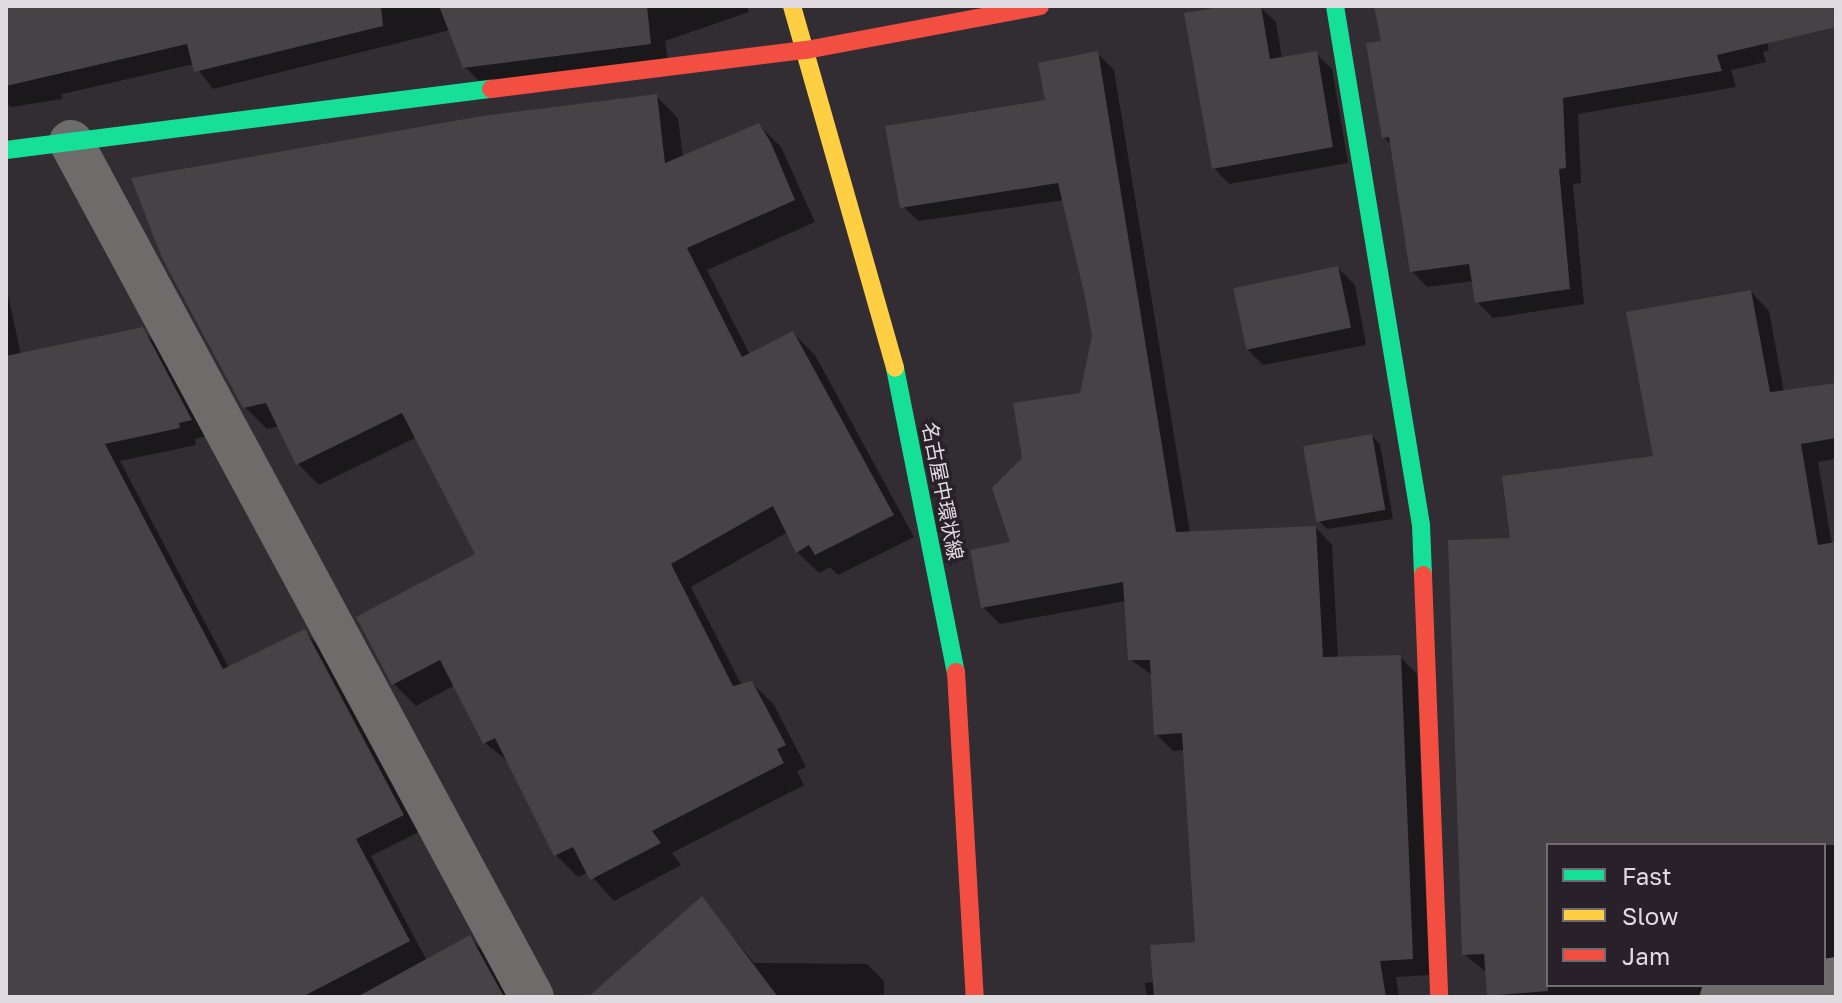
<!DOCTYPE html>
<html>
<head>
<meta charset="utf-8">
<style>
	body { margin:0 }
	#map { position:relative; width:1842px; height:1003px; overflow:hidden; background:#322d32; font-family:"Golos Text","Noto Sans JP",sans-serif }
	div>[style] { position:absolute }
	.shadow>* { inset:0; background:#0007 }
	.building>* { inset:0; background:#464246; transform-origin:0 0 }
	.street>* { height:44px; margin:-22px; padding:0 22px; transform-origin:22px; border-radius:22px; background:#6e6b6b }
	.fast>* { height:18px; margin:-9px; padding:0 9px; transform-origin:9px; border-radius:9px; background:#16e098 }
	.slow>* { height:18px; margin:-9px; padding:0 9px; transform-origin:9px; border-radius:9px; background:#ffcf43 }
	.jam>* { height:18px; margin:-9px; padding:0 9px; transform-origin:9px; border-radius:9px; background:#f24e42 }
	span { translate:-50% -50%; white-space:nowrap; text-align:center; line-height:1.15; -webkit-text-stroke:7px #29212a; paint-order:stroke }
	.street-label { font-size:20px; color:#e0dbe1 }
	.frame { position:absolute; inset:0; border:8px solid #e0dbe1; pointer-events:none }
	.legend { position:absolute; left:1546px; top:843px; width:280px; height:144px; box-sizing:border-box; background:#29212a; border:2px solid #726b73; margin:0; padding:10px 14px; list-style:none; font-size:24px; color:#e0dbe1 }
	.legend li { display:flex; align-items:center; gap:16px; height:40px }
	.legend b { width:40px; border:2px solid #726b73 }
</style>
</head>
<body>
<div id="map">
	<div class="shadow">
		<div style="clip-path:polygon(6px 6px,747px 6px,749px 12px,665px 41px,668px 61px,482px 84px,465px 67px,450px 30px,213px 89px,194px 64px,62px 94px,62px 99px,11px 107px,6px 102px)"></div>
		<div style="clip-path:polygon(1376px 6px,1797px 6px,1759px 15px,1769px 50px,1763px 52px,1766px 62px,1731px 70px,1736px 87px,1578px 114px,1581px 183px,1573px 184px,1584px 304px,1493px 318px,1477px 302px,1474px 281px,1427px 287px,1412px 271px,1392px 146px,1384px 137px,1383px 42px)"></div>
		<div style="clip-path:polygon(1260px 7px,1276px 22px,1282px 59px,1316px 54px,1332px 69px,1348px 163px,1229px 184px,1214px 168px)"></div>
		<div style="clip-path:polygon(1097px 53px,1114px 70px,1190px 533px,1316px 528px,1332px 545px,1338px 658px,1400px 657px,1417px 674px,1429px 975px,1396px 977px,1399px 997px,1147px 997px,1145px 983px,1155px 982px,1197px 944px,1185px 750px,1173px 751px,1156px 734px,1153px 676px,1130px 659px,1126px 601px,1000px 624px,983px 607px,1082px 395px,1094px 336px,1065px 200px,918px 221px,901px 204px,1047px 101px)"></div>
		<div style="clip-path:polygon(656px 96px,678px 118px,683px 158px,759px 125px,781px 147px,815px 222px,707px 270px,750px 355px,793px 333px,815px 355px,914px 537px,838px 575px,830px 567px,819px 573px,797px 552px,788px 532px,691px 587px,742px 686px,752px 683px,774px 705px,806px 767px,797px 771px,804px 785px,672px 853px,681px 865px,614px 901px,588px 872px,578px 877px,556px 855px,510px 763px,485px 743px,455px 685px,416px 706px,394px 684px,478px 555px,417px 437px,319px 485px,297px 463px,280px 426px,267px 429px,245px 407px)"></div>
		<div style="clip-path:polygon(1338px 268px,1355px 285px,1366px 345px,1263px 365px,1246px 348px)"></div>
		<div style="clip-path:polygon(6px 285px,21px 355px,142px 330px,159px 347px,207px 436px,195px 439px,196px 445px,120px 461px,229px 668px,305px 632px,322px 649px,419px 832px,371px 856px,427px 961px,470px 938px,487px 955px,512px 997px,6px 997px)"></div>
		<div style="clip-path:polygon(1751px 292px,1769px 311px,1784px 392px,1836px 385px,1836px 459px,1818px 462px,1832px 545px,1836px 544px,1836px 974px,1824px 976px,1824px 845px,1548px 845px,1548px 985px,1769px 985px,1724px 997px,1488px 997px,1487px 973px,1464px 954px,1513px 540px,1656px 458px)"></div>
		<div style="clip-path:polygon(1372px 436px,1380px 444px,1393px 519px,1327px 529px,1319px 521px)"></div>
		<div style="clip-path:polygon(702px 899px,754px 963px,867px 964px,884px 981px,884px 997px,591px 997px)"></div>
	</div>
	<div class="building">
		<div style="clip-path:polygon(6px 6px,381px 6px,383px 26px,194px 72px,187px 44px,6px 86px)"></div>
		<div style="clip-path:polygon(439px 6px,647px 6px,651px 44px,463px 68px)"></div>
		<div style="clip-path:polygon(1226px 6px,1261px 6px,1270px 59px,1317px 51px,1333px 147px,1212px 169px,1184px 13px)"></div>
		<div style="clip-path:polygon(1374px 6px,1833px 6px,1836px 27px,1717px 55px,1722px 71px,1563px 98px,1566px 168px,1559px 169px,1570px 289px,1475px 303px,1469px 264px,1410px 272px,1389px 137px,1382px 138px,1366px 43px,1381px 41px)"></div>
		<div style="clip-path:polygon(1098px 51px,1176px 532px,1316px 526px,1323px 657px,1401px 655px,1413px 959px,1380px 961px,1386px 997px,1154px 997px,1150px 945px,1195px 942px,1182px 733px,1154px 735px,1150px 660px,1128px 660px,1123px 582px,981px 608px,970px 550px,1010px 542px,992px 488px,1022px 458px,1013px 403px,1080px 393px,1092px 336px,1085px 297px,1058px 183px,900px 208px,885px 126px,1045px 100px,1038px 63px)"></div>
		<div style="clip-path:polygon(657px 94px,665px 163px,759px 123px,771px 143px,795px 200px,687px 248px,742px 357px,793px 331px,894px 515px,815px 555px,809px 545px,796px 553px,773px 506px,671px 564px,733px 686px,752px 681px,786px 745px,777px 749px,784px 763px,652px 831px,661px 843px,590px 880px,573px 847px,554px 856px,495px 738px,483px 744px,440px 660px,392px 685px,356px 617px,475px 554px,402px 413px,296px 465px,266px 403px,243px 408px,162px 258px,131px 178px,482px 116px)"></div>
		<div style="left:1338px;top:266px;width:63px;height:107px;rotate:78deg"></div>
		<div style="clip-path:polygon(1751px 290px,1770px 392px,1836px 383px,1836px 438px,1801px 444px,1818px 545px,1836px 542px,1836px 845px,1548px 845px,1548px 991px,1487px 996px,1484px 954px,1462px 955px,1448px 540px,1510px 538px,1502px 476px,1653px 456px,1626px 312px)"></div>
		<div style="clip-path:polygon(143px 327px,192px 420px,179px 423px,180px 428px,105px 444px,223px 669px,305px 629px,404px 815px,356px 839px,410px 941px,302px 997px,6px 997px,6px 356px)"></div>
		<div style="left:1372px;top:434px;width:77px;height:70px;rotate:80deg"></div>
		<div style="clip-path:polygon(702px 896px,778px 997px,588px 997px)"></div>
		<div style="clip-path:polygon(470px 935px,504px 997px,357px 997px)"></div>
	</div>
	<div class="street">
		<div style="left:71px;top:142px;width:971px;rotate:61.67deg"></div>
		<div style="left:1824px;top:981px;width:12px;rotate:-9deg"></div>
		<div style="left:1722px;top:997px;width:77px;rotate:-9deg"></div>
	</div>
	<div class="fast">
		<div style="left:1335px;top:6px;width:526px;rotate:80.59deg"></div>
		<div style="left:1421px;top:525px;width:50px;rotate:87.7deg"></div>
		<div style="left:6px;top:150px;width:489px;rotate:-7.2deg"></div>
		<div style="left:895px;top:368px;width:310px;rotate:78.7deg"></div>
	</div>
	<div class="slow">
		<div style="left:792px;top:6px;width:376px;rotate:74.1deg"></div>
	</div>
	<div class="jam">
		<div style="left:491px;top:89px;width:317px;rotate:-7.1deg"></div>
		<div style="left:806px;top:50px;width:238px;rotate:-10.6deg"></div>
		<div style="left:1423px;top:575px;width:422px;rotate:87.8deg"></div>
		<div style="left:956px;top:672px;width:326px;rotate:86.7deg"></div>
	</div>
	<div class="street-label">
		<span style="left:943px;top:491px;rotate:79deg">名古屋中環状線</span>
	</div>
	<div class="frame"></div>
	<ul class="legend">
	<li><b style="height:10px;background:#16e098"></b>Fast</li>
	<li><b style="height:10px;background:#ffcf43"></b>Slow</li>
	<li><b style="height:10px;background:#f24e42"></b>Jam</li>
	</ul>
</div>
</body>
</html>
